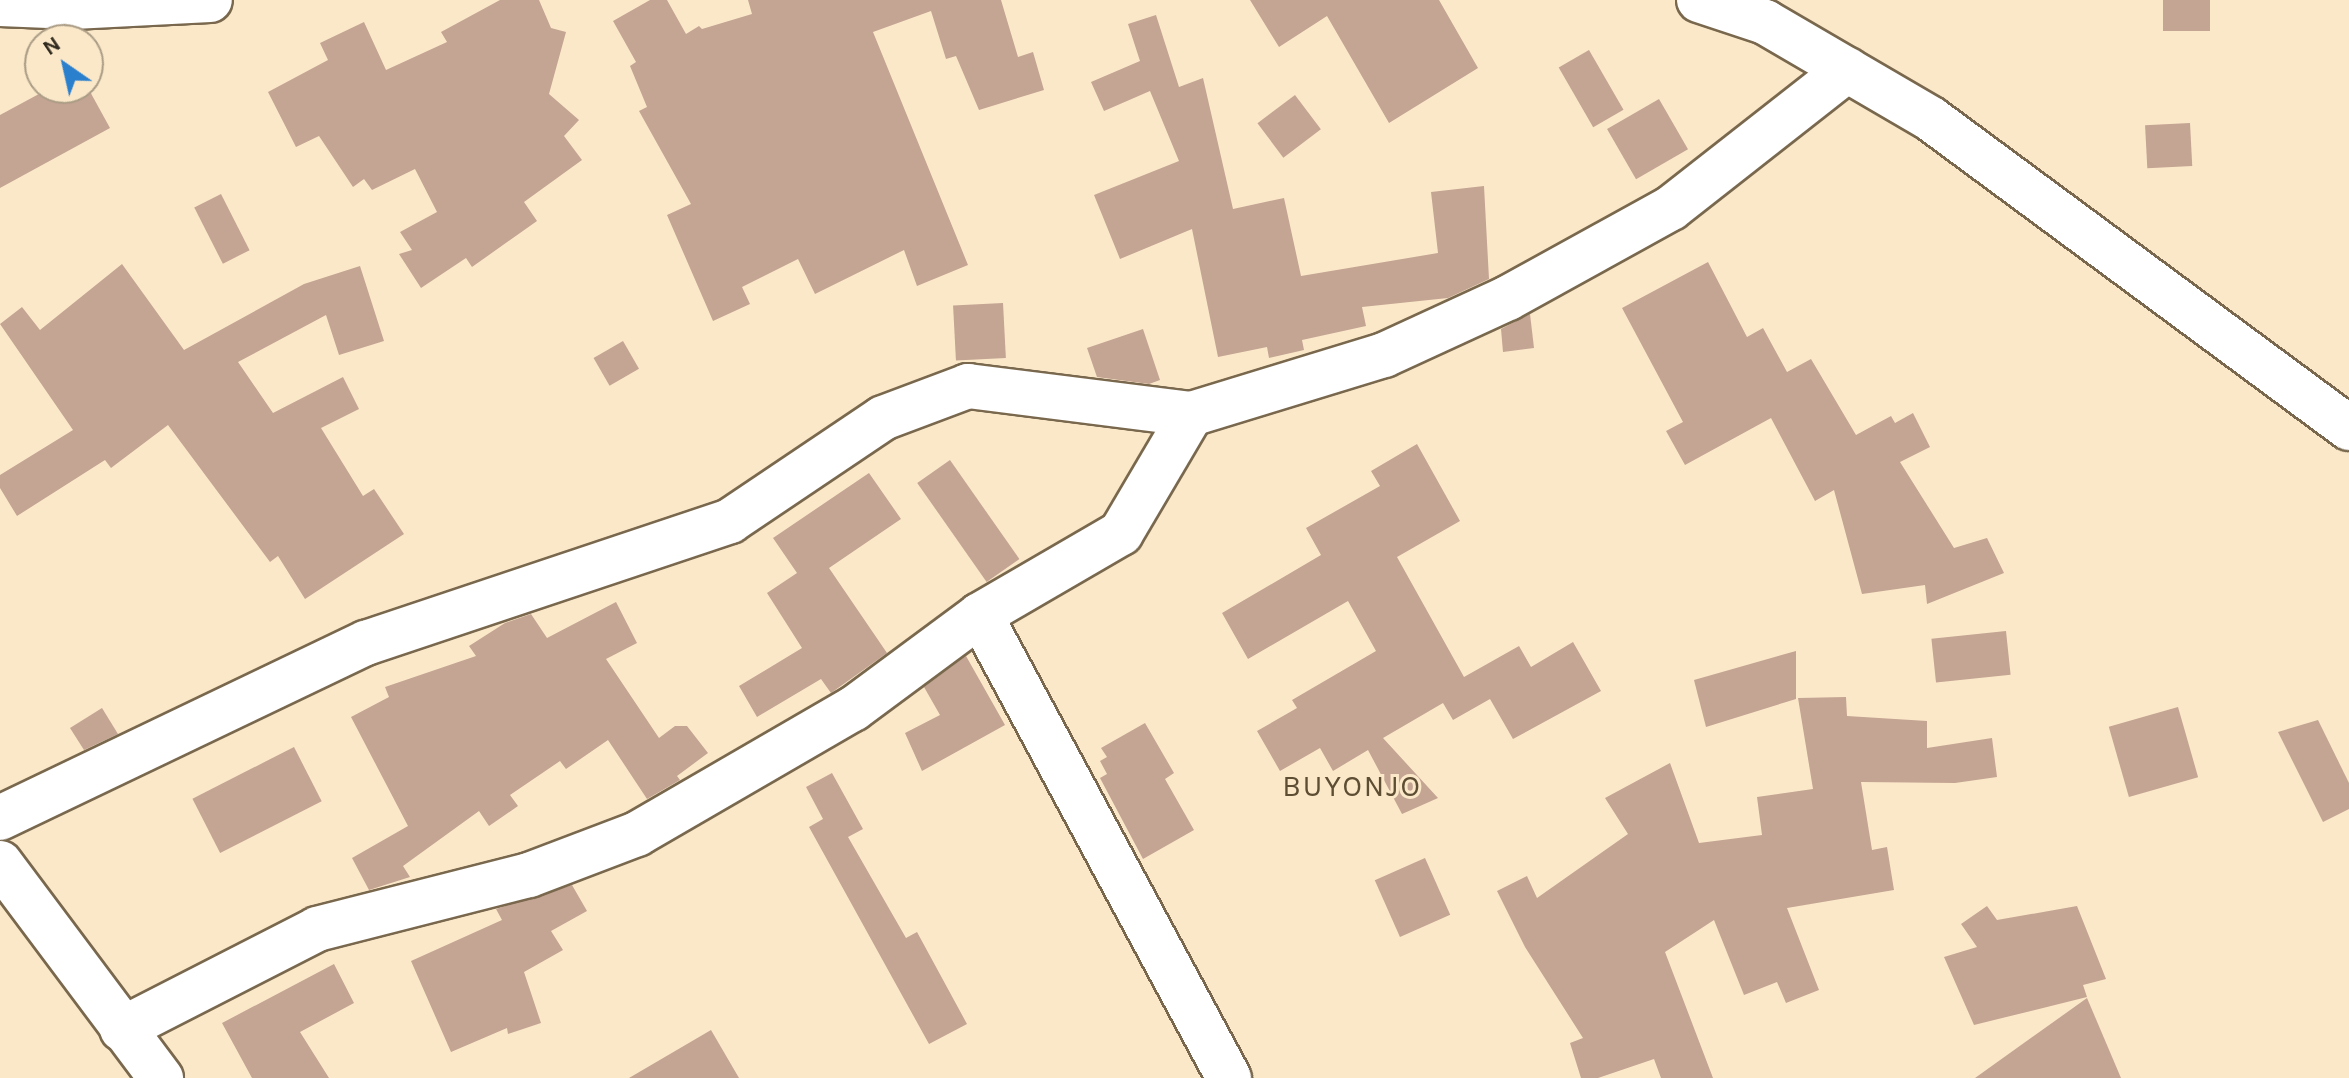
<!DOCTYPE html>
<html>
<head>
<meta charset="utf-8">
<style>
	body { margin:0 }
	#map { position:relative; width:2349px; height:1078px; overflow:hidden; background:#fbe8c9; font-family:Karla,sans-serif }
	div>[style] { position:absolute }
	.building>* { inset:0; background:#c4a493; transform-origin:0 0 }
	.roads { filter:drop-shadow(2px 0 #79684d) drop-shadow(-2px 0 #79684d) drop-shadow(0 2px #79684d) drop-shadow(0 -2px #79684d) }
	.minor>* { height:44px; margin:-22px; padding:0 22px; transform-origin:22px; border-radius:22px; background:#fff }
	span { translate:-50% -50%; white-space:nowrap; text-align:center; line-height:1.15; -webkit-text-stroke:6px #fbe8c9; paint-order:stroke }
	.quarter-label { font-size:30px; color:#5d4d33; letter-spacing:2px }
	.north { position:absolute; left:24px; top:24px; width:80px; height:80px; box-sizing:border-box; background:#fbe8c9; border:2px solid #aa9c85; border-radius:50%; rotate:326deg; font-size:22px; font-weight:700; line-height:32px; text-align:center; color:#312a1e }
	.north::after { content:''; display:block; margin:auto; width:28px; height:36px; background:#2b80ce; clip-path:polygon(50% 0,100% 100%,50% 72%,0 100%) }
</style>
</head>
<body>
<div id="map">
	<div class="building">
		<div style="clip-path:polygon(500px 0,539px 0,551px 28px,566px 32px,549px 94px,579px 120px,564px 136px,582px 160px,524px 202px,537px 221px,472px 267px,466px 258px,421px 288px,399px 254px,412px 250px,400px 232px,437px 212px,415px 169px,372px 190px,364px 179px,353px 187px,319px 136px,296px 147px,268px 92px,328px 60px,320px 43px,364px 22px,386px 70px,447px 42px,441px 32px)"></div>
		<div style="clip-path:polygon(650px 0,667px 0,686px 34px,699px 26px,702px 29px,752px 14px,748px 0,1001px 0,1018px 57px,1033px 52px,1044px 90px,979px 110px,956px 56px,946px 59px,931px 11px,873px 32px,968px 265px,917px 286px,904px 250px,815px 294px,798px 259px,742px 287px,750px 304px,713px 321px,667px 215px,691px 204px,639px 111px,647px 107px,630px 66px,636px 62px,613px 21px)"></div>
		<div style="clip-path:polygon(1250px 0,1439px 0,1478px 68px,1389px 123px,1327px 16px,1279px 47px)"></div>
		<div style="left:2163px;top:0;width:47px;height:31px"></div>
		<div style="clip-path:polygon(1156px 15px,1179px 87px,1203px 78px,1233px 209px,1284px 198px,1301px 276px,1438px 253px,1431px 192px,1484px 186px,1489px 279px,1448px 298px,1362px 307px,1366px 326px,1302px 340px,1304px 350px,1269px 358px,1267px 347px,1218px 357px,1192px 229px,1120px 259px,1094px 195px,1179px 161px,1150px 91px,1104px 111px,1091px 82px,1140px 61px,1128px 24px)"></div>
		<div style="left:1589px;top:50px;width:69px;height:35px;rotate:60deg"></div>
		<div style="clip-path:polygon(50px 88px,88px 88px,110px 128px,0 188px,0 115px)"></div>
		<div style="left:1295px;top:95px;width:43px;height:47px;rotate:53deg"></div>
		<div style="left:1659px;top:99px;width:58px;height:60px;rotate:60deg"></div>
		<div style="left:2190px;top:123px;width:43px;height:45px;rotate:87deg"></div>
		<div style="left:221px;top:194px;width:63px;height:30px;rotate:63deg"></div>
		<div style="clip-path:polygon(1708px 262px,1747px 337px,1763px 328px,1787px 372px,1811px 359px,1856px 435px,1891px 416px,1895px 423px,1913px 413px,1930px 447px,1900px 462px,1954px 548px,1987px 538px,2004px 573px,1927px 604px,1925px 585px,1862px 594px,1834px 490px,1815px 501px,1771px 418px,1685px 465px,1666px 431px,1683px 422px,1622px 308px)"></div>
		<div style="clip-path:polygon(122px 264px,184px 350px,304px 284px,360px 266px,384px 341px,339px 355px,326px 315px,238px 362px,273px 413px,343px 377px,359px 409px,321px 428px,363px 496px,374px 489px,404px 534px,305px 599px,278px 556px,270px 562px,168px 425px,111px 468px,105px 460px,17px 516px,0 488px,0 475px,73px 430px,0 324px,22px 307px,40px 330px)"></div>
		<div style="left:1003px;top:303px;width:55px;height:50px;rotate:87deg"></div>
		<div style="clip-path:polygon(1530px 314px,1534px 348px,1503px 352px,1501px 329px)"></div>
		<div style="clip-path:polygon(1143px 329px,1160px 380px,1149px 384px,1097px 377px,1087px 348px)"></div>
		<div style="left:623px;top:341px;width:32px;height:34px;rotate:60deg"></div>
		<div style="clip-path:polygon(1417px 444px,1460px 521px,1397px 557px,1464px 677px,1519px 646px,1531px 667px,1573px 642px,1601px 691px,1513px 739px,1490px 699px,1453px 720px,1443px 703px,1383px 738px,1438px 798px,1402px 814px,1368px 750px,1333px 771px,1320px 748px,1280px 771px,1257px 731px,1297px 708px,1292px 700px,1376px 651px,1348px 601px,1248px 659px,1222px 613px,1321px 555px,1306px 528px,1380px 486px,1371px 471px)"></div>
		<div style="left:950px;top:460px;width:121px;height:40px;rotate:55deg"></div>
		<div style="clip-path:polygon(869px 473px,901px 519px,829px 568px,887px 653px,831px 693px,821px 679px,757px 717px,739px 686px,802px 648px,767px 593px,797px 573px,773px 538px)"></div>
		<div style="clip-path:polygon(616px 602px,637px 643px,606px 659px,659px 738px,675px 726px,687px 726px,708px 753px,677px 776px,680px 780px,647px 799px,608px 740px,566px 769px,560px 761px,510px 795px,518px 806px,489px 826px,479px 811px,403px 866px,410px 877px,369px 890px,352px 858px,408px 826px,351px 717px,389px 697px,385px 687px,476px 656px,469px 646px,505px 623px,531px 614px,547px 638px)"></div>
		<div style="left:2006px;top:631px;width:44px;height:75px;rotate:84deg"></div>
		<div style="clip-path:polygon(1796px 651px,1796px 699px,1706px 727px,1694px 680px)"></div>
		<div style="clip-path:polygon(966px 656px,1005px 725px,922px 771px,905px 733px,940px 715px,924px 687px)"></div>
		<div style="clip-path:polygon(1846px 697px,1847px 716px,1927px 721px,1927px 748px,1992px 738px,1997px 777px,1955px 783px,1861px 782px,1872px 850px,1887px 847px,1894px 890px,1787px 908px,1819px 990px,1786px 1003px,1777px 982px,1744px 995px,1714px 920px,1665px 952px,1713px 1078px,1661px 1078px,1654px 1059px,1598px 1078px,1581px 1078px,1570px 1043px,1583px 1038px,1525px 947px,1497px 891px,1527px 876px,1537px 898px,1628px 834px,1605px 798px,1670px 763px,1699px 843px,1762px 835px,1757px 797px,1813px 789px,1798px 698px)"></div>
		<div style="left:2178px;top:707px;width:73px;height:72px;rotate:74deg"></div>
		<div style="clip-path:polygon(102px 708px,118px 734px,84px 750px,70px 728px)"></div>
		<div style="clip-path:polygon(2318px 720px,2349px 783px,2349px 809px,2323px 822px,2278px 732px)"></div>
		<div style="clip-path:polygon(1145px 723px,1174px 773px,1165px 779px,1194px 830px,1143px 859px,1100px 778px,1107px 774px,1100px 761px,1107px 757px,1101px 748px)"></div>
		<div style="left:294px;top:747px;width:61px;height:114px;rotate:63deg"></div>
		<div style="clip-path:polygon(832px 773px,863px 829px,848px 837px,906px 938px,917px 932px,967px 1024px,929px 1044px,809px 827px,823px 819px,806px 787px)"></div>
		<div style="left:1425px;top:858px;width:62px;height:55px;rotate:66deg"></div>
		<div style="clip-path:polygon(572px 885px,587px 911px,551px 931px,563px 950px,524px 972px,541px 1023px,508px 1034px,507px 1028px,451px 1052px,411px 961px,502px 920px,496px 909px)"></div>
		<div style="clip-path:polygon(1987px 906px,1997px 920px,2077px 906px,2106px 979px,2083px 985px,2087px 997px,1974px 1025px,1944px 957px,1977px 947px,1961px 924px)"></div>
		<div style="clip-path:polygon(334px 964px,354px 1003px,300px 1032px,329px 1078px,252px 1078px,222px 1023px)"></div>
		<div style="clip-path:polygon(2087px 998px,2121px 1078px,1975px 1078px)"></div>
		<div style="clip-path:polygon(711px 1030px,739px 1078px,629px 1078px)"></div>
	</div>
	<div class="roads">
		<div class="minor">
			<div style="left:1699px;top:0;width:70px;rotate:18.4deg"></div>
			<div style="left:1765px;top:22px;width:192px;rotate:30.3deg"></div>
			<div style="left:1931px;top:119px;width:520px;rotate:36.47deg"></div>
			<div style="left:0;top:4px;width:73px;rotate:2.4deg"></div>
			<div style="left:73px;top:7px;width:137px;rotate:-2.9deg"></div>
			<div style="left:980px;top:615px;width:526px;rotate:61.73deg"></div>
			<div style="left:0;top:818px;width:406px;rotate:-25.6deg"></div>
			<div style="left:366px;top:643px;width:384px;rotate:-18.5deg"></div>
			<div style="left:730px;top:521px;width:184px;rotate:-33.9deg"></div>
			<div style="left:883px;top:418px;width:91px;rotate:-20.6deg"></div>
			<div style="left:968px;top:386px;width:225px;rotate:7.2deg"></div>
			<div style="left:0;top:863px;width:269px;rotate:53.2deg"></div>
			<div style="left:122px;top:1029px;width:219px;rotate:-27.1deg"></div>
			<div style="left:317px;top:929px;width:219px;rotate:-14.3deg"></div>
			<div style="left:529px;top:875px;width:116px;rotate:-20.8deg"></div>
			<div style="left:637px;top:834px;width:250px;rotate:-30.1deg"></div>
			<div style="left:853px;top:709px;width:158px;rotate:-36.5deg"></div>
			<div style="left:980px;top:615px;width:163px;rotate:-30.2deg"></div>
			<div style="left:1121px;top:533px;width:138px;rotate:-59.5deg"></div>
			<div style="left:1191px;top:414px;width:202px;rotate:-17deg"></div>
			<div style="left:1384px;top:355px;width:136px;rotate:-24.7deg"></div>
			<div style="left:1508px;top:298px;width:186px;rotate:-28.9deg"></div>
			<div style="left:1671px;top:208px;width:224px;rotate:-38.1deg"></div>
		</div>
	</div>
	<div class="quarter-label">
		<span style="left:1352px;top:786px">BUYONJO</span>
	</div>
	<div class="north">N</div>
</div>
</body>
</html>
